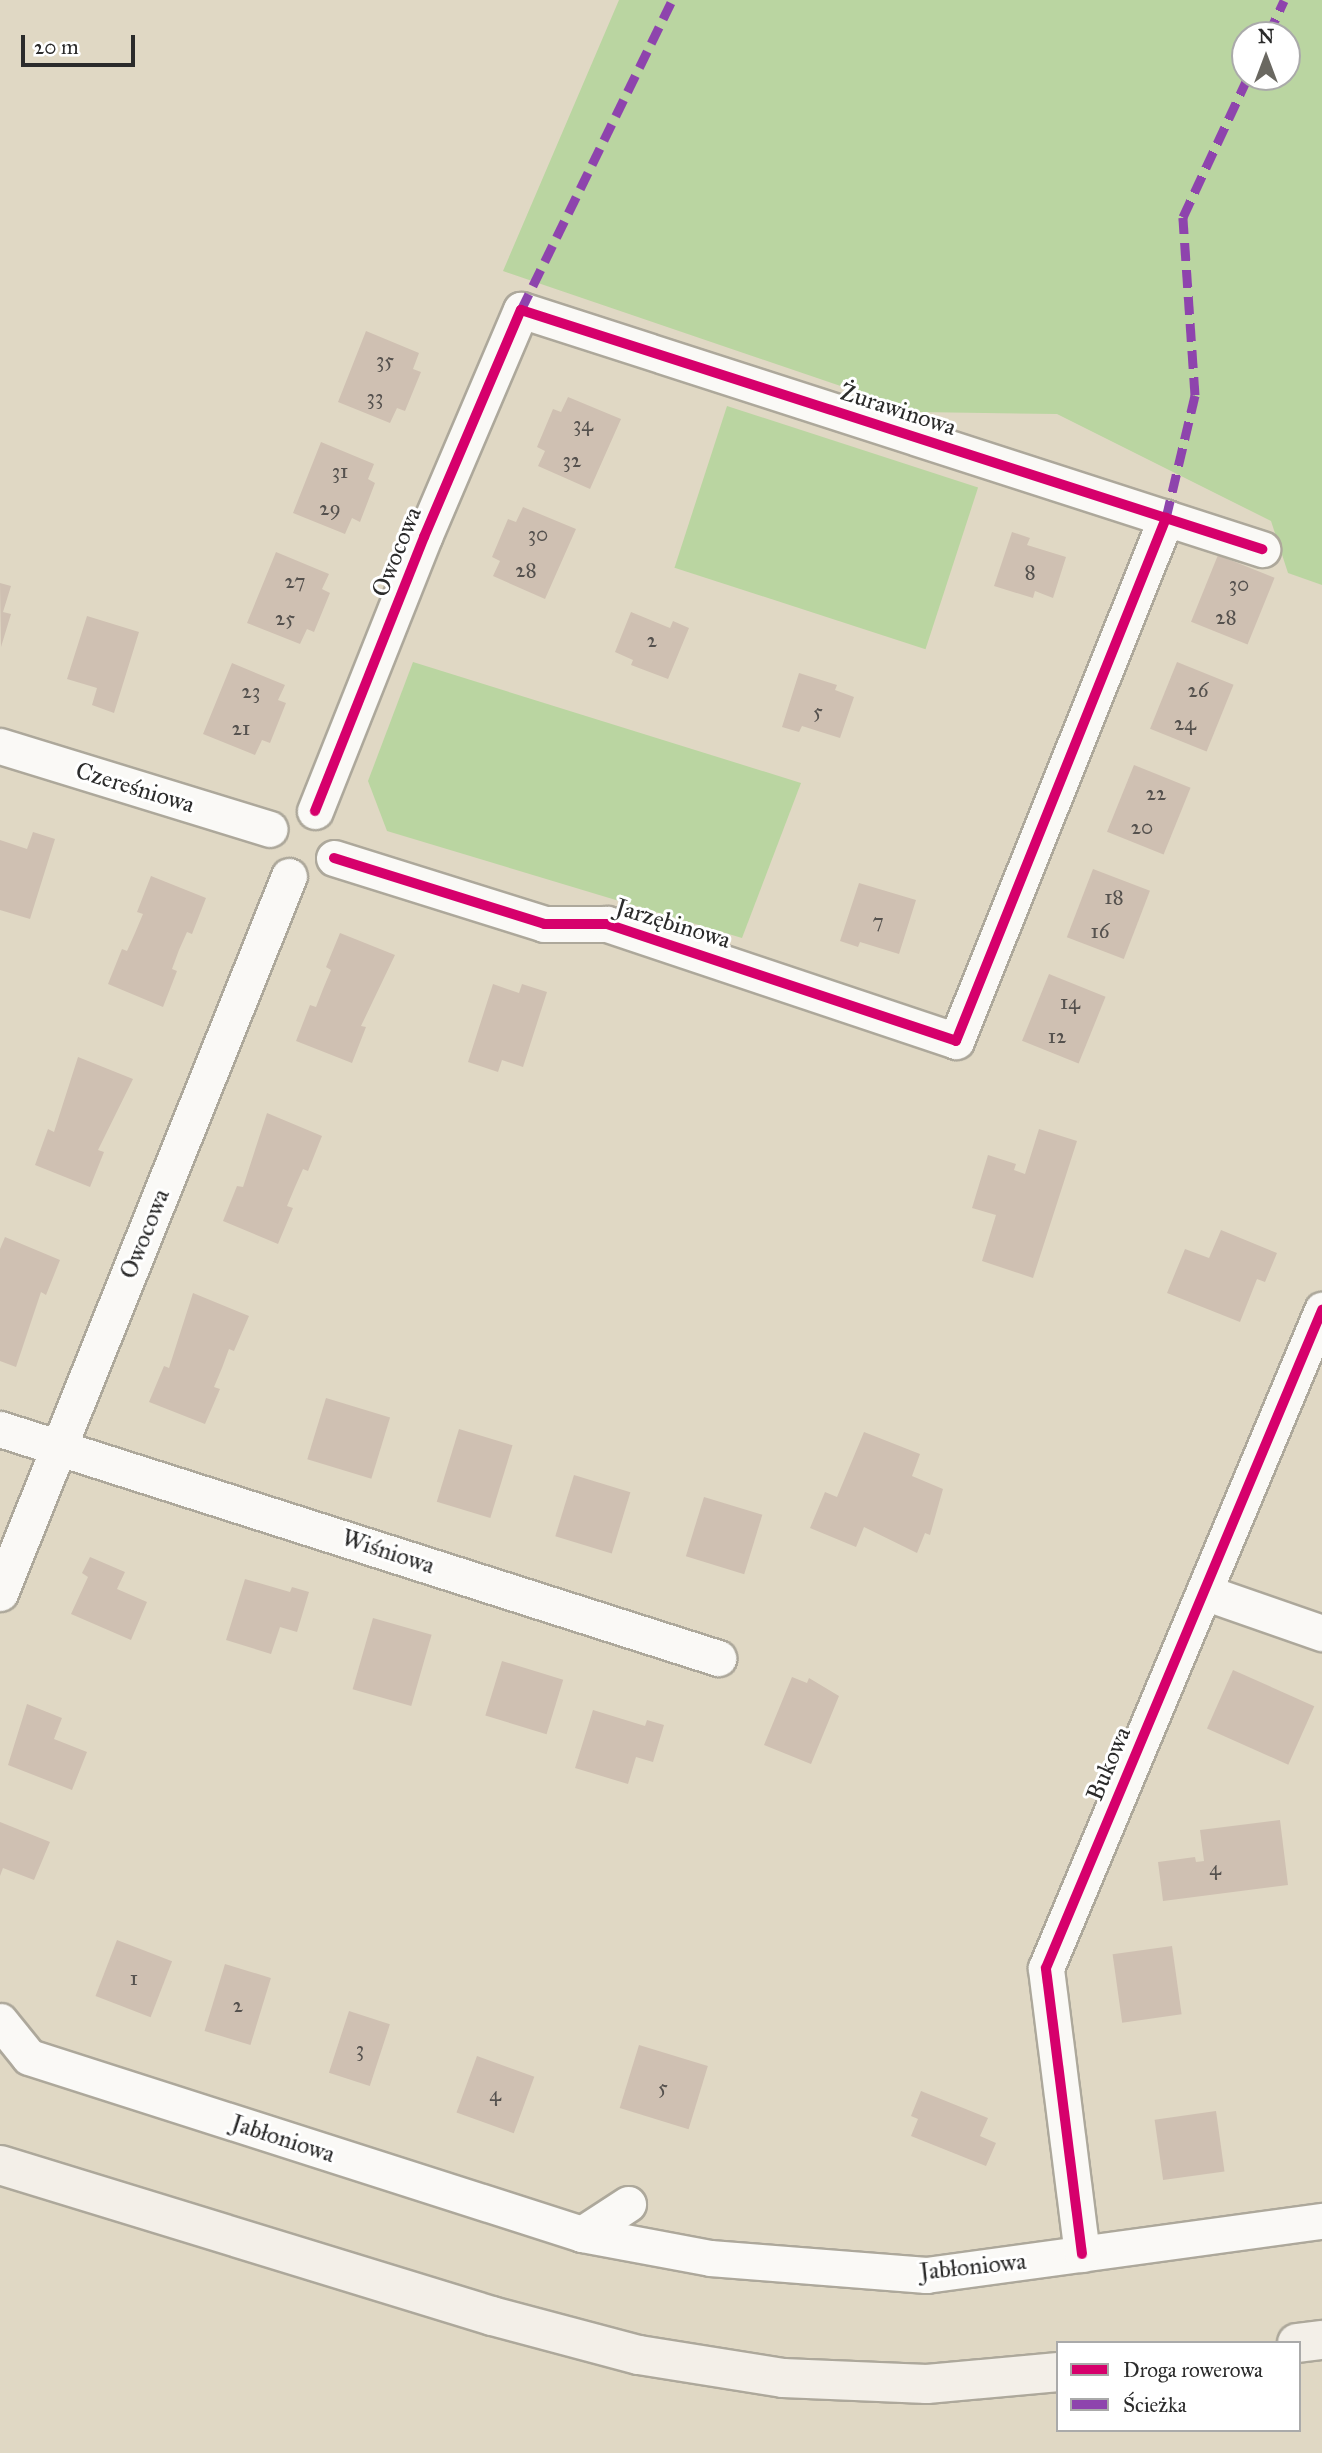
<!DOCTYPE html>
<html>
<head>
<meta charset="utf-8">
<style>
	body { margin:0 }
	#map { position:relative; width:1322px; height:2453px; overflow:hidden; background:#e0d8c4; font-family:"IM FELL Great Primer",serif }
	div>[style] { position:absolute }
	.green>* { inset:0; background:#bad5a1; transform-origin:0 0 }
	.building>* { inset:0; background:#cfc0b2; transform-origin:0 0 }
	.roads { filter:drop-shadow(2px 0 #ada89b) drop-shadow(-2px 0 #ada89b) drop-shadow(0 2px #ada89b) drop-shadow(0 -2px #ada89b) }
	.minor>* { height:35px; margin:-17.5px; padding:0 17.5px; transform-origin:17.5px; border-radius:17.5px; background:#faf9f6 }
	.secondary>* { height:38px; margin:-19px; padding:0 19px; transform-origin:19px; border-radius:19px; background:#f3efe8 }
	.quiet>* { height:9px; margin-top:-4.5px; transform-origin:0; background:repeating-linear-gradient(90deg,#8e44ad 0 18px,transparent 0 27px) }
	.cycleway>* { height:10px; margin:-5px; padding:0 5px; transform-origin:5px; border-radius:5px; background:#d6006c }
	span { translate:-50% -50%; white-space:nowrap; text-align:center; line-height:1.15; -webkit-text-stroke:6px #fff; paint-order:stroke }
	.number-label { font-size:21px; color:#55514e }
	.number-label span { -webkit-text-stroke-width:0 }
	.street-label { font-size:24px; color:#2b2b2b }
	.legend { position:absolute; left:1056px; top:2341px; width:245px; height:91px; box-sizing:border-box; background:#fff; border:2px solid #aaa; margin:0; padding:9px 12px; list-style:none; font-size:21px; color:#2b2b2b }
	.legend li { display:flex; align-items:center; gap:14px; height:35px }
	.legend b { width:35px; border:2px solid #aaa }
	.north { position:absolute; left:1231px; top:21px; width:70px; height:70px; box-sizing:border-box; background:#fff; border:2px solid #aaa; border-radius:50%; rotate:0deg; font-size:19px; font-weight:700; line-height:28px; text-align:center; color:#2b2b2b }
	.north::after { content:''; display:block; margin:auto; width:24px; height:32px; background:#6a6861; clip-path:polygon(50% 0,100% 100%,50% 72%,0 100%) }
	.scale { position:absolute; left:21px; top:35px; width:114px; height:32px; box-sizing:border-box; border:4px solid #2b2b2b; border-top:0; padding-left:9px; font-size:21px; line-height:24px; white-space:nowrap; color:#2b2b2b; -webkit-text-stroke:5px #fff; paint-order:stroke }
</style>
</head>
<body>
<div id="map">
	<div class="green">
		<div style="clip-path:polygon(evenodd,619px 0,1322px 0,1322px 585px,1288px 573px,1271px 521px,1057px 414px,917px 412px,503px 271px,619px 0,1245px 35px,1287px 35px,1287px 77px,1245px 77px,1245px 35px)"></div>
		<div style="left:727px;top:406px;width:264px;height:170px;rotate:18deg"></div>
		<div style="clip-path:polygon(413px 662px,801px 783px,742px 938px,387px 831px,368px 781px)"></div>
	</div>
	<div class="building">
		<div style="clip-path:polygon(366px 331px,419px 353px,413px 369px,421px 372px,405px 411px,397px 408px,390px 423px,338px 402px)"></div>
		<div style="clip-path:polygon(568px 397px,621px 419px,590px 489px,538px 466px,545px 451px,537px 447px,553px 409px,561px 412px)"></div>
		<div style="clip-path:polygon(321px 442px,374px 464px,368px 479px,375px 483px,360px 522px,352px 518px,345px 534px,293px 513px)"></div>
		<div style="clip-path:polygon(523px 507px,576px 529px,545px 599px,493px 576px,500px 561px,492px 557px,508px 519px,516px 522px)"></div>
		<div style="clip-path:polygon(1012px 532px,1030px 538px,1027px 545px,1066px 557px,1053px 598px,1035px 591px,1033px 598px,994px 586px)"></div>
		<div style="clip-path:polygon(276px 552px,329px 574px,322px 589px,330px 593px,314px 632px,307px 629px,300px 644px,247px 623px)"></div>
		<div style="left:1218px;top:555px;width:61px;height:72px;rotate:22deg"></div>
		<div style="clip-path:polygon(0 583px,11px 586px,3px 612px,11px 614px,1px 647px)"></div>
		<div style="clip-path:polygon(631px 612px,670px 628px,673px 621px,689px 628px,668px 679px,631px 665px,633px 660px,615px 652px)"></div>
		<div style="clip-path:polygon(87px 616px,139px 632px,114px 713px,92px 705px,97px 688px,67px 679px)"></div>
		<div style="left:1177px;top:662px;width:61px;height:72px;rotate:22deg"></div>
		<div style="clip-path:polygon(232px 663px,285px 685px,278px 700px,286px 703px,270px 743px,262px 740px,255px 755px,203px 734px)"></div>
		<div style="clip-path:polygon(799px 673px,837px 685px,835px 690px,854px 697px,840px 738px,802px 726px,799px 732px,782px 727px)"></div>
		<div style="left:1134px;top:765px;width:61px;height:72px;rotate:22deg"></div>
		<div style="clip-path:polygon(33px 832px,55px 839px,30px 919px,0 910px,0 840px,27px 849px)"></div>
		<div style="left:1093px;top:869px;width:61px;height:73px;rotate:21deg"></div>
		<div style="clip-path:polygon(151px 876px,206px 898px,192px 934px,187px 932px,179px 950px,172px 969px,177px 971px,163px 1007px,108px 984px,122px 949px,127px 951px,135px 933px,143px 914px,137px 912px)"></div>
		<div style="clip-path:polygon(859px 883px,916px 900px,899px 954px,860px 942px,858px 947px,840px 941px)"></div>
		<div style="clip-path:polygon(340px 933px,395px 955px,361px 1026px,366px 1027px,352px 1063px,296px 1041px,310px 1005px,316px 1007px,323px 989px,331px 970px,326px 967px)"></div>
		<div style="left:1049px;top:974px;width:61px;height:72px;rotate:22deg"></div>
		<div style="clip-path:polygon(493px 984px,519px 993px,522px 984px,547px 992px,523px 1067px,502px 1060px,498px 1072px,468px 1062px)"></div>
		<div style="clip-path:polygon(78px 1057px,133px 1079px,98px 1150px,104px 1152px,90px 1187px,35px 1165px,48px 1129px,54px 1132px)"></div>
		<div style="clip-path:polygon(267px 1113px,322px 1136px,308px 1171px,303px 1169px,295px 1187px,287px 1206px,293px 1208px,278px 1244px,223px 1221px,237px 1186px,243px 1187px)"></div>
		<div style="clip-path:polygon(1039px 1129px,1077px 1141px,1033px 1278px,982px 1261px,996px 1215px,972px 1208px,988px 1155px,1016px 1164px,1014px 1170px,1025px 1174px)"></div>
		<div style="clip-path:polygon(1221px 1230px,1277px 1253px,1265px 1282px,1257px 1279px,1240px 1322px,1167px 1293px,1185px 1249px,1209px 1258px)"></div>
		<div style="clip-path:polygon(5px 1237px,60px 1260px,46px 1295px,41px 1292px,16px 1367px,0 1361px,0 1249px)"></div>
		<div style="clip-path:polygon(193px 1293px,249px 1316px,234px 1351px,229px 1349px,222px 1368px,214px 1387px,220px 1389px,205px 1424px,149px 1402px,164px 1366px,169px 1368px)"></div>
		<div style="left:326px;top:1398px;width:67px;height:64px;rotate:17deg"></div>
		<div style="left:459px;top:1429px;width:56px;height:76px;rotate:17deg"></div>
		<div style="clip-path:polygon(864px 1432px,920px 1454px,912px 1476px,943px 1489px,930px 1535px,925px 1533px,917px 1553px,864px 1527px,856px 1547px,810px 1528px,825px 1492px,837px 1497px)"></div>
		<div style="left:574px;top:1475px;width:59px;height:64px;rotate:17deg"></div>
		<div style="left:704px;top:1497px;width:61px;height:62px;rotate:17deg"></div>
		<div style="clip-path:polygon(90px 1557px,125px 1572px,117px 1589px,147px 1602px,131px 1640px,71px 1614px,88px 1577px,82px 1573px)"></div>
		<div style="clip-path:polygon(245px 1579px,290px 1592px,292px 1587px,309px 1592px,297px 1632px,280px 1627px,271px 1654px,226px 1640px)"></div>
		<div style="left:373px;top:1618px;width:61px;height:74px;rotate:16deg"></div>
		<div style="left:502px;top:1661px;width:64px;height:57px;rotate:17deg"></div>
		<div style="left:1233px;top:1670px;width:89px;height:64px;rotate:24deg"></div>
		<div style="clip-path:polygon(792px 1677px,807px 1683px,809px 1678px,839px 1696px,811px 1764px,764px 1745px)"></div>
		<div style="clip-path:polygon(27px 1704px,62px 1718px,54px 1739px,87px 1752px,72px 1790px,8px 1765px)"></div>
		<div style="clip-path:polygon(593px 1710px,645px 1726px,647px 1720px,664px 1725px,653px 1762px,636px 1757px,628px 1784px,575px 1768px)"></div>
		<div style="clip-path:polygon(1280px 1820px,1288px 1885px,1163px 1901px,1158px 1862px,1195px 1857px,1196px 1862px,1204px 1861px,1200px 1830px)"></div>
		<div style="clip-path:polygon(0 1822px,50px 1842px,34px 1880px,3px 1868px,0 1876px)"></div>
		<div style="left:117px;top:1940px;width:59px;height:60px;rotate:21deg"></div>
		<div style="left:1172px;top:1946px;width:69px;height:60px;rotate:82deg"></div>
		<div style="left:225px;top:1964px;width:48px;height:70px;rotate:17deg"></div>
		<div style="left:349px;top:2011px;width:43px;height:65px;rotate:18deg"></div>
		<div style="left:639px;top:2045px;width:72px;height:66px;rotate:17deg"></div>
		<div style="left:477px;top:2056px;width:61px;height:60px;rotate:20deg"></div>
		<div style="clip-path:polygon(921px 2091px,988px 2118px,980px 2136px,996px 2143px,986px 2166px,911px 2136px,918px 2119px,911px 2116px)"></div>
		<div style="left:1216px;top:2111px;width:61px;height:62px;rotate:82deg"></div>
	</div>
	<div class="roads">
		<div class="minor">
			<div style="left:0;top:746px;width:282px;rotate:17.1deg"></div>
			<div style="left:315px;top:811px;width:295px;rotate:-68.3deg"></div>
			<div style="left:424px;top:537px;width:247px;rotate:-66.9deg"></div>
			<div style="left:521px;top:310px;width:779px;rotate:17.88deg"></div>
			<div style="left:334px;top:858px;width:220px;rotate:17.4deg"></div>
			<div style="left:544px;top:924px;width:63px"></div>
			<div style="left:607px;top:924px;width:368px;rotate:18.5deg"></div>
			<div style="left:956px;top:1041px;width:564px;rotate:-68.12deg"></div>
			<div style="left:0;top:1429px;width:754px;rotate:17.69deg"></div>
			<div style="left:1204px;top:1592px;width:125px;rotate:19.2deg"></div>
			<div style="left:0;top:1593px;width:773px;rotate:-68.05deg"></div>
			<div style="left:0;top:2021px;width:46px;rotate:51.1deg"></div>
			<div style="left:29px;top:2057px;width:581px;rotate:17.75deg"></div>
			<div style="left:582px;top:2234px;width:55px;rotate:-33.1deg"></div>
			<div style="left:582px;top:2234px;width:130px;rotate:10.6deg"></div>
			<div style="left:710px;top:2258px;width:217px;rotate:4.5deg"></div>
			<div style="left:926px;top:2275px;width:400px;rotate:-7.8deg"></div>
			<div style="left:1082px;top:2254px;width:288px;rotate:-97.2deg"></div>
			<div style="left:1046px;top:1968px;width:714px;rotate:-67.24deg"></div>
		</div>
		<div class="secondary">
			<div style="left:0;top:2165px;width:515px;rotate:17.06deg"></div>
			<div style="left:492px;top:2316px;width:152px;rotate:14.9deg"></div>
			<div style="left:639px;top:2355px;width:146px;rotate:9.1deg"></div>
			<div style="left:783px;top:2378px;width:144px;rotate:2.4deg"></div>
			<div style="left:927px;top:2384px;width:132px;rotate:-5.2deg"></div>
			<div style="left:1297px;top:2343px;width:25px;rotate:-7deg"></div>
		</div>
	</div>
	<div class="quiet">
		<div style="left:1268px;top:35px;width:38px;rotate:-65deg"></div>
		<div style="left:521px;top:310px;width:345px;rotate:-64deg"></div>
		<div style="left:1166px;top:518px;width:126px;rotate:-76.7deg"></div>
		<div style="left:1195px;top:395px;width:178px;rotate:-93.9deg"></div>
		<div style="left:1183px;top:217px;width:154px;rotate:-65.1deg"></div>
	</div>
	<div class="cycleway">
		<div style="left:315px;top:811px;width:295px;rotate:-68.3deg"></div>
		<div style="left:424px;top:537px;width:247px;rotate:-66.9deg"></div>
		<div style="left:521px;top:310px;width:779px;rotate:17.88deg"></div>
		<div style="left:334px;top:858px;width:220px;rotate:17.4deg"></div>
		<div style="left:544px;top:924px;width:63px"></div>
		<div style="left:607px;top:924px;width:368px;rotate:18.5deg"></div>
		<div style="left:956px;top:1041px;width:564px;rotate:-68.12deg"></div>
		<div style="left:1082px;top:2254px;width:288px;rotate:-97.2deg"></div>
		<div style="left:1046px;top:1968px;width:714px;rotate:-67.24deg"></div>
	</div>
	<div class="number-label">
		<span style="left:385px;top:360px">35</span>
		<span style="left:375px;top:397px">33</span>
		<span style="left:583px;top:424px">34</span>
		<span style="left:572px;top:460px">32</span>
		<span style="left:340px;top:471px">31</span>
		<span style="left:330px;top:508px">29</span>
		<span style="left:538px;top:534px">30</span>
		<span style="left:526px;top:570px">28</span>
		<span style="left:1030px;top:572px">8</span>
		<span style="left:295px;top:581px">27</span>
		<span style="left:1239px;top:584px">30</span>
		<span style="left:1226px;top:617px">28</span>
		<span style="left:285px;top:618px">25</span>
		<span style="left:652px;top:640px">2</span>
		<span style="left:1198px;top:690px">26</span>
		<span style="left:251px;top:691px">23</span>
		<span style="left:818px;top:711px">5</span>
		<span style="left:1185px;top:723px">24</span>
		<span style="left:241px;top:728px">21</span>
		<span style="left:1156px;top:793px">22</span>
		<span style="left:1142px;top:827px">20</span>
		<span style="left:1114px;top:897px">18</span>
		<span style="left:878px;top:921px">7</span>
		<span style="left:1100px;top:931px">16</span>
		<span style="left:1070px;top:1002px">14</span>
		<span style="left:1057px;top:1036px">12</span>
		<span style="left:1215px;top:1868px">4</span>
		<span style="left:134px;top:1978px">1</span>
		<span style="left:238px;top:2005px">2</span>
		<span style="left:360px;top:2049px">3</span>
		<span style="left:663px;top:2087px">5</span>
		<span style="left:495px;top:2094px">4</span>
	</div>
	<div class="street-label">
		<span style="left:898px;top:410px;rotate:18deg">Żurawinowa</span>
		<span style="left:397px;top:552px;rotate:-68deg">Owocowa</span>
		<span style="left:135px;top:788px;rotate:17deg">Czereśniowa</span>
		<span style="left:673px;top:924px;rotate:17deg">Jarzębinowa</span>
		<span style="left:145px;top:1234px;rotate:-68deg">Owocowa</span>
		<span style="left:388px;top:1552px;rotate:18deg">Wiśniowa</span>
		<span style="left:1109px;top:1764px;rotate:-67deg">Bukowa</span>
		<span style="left:283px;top:2139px;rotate:18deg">Jabłoniowa</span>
		<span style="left:973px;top:2267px;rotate:-6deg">Jabłoniowa</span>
	</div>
	<ul class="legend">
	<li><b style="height:9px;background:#d6006c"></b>Droga rowerowa</li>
	<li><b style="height:9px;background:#8e44ad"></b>Ścieżka</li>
	</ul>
	<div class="north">N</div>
	<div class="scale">20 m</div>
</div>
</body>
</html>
